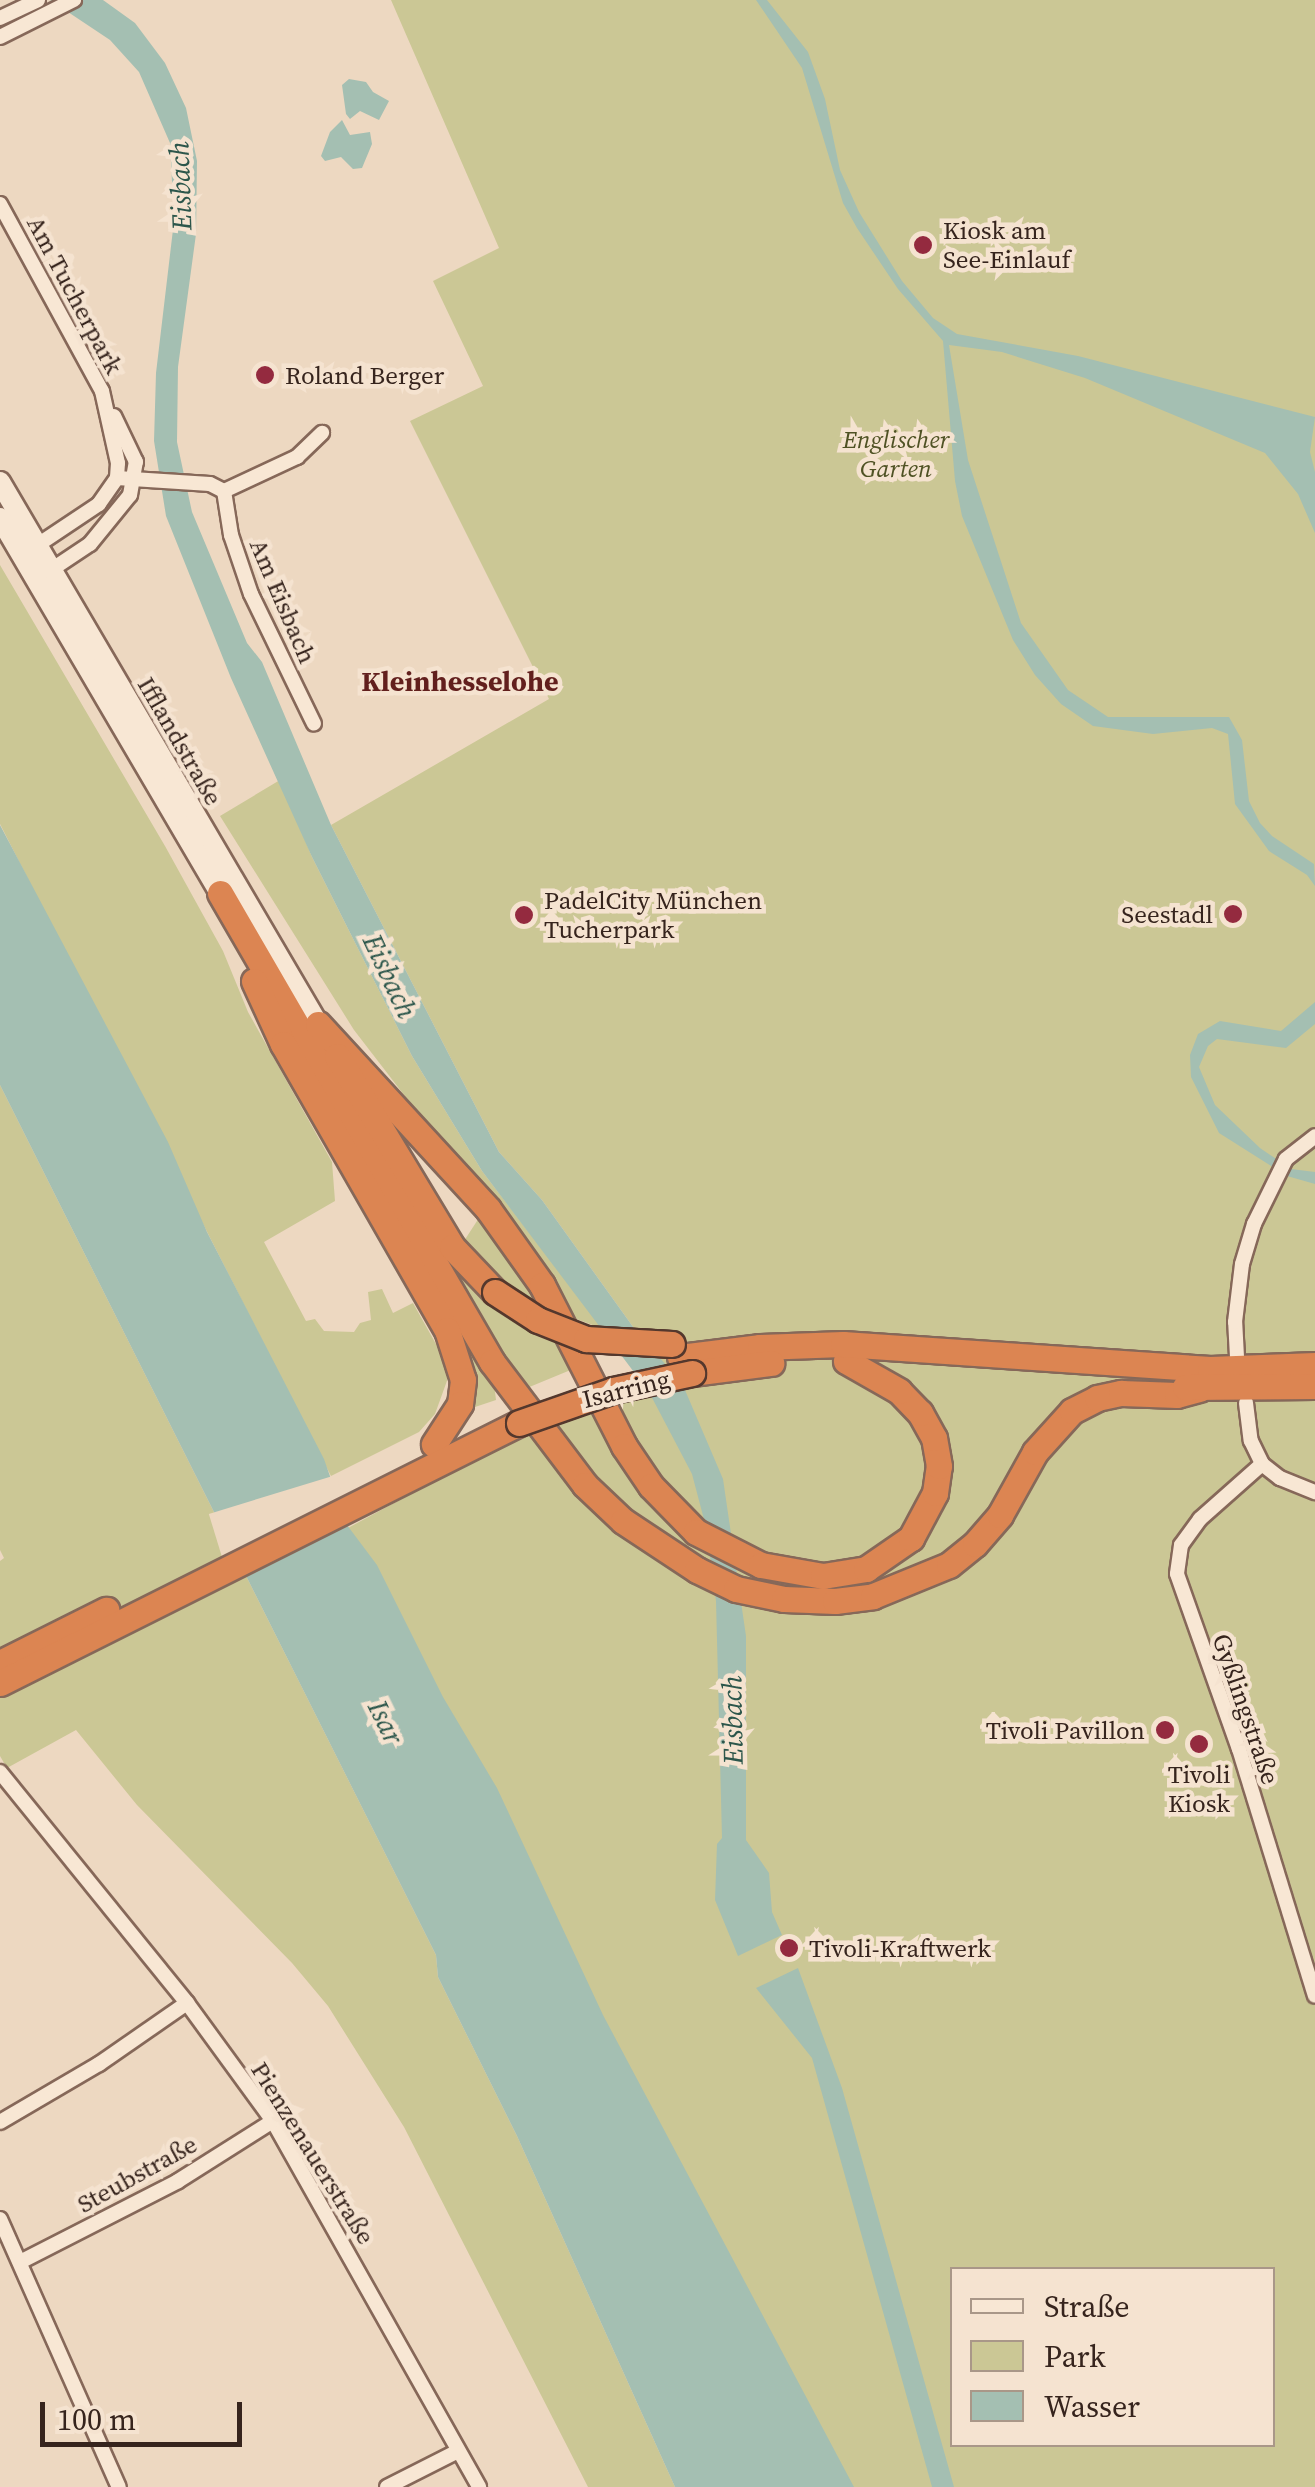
<!DOCTYPE html>
<html>
<head>
<meta charset="utf-8">
<style>
	body { margin:0 }
	#map { position:relative; width:1315px; height:2487px; overflow:hidden; background:#edd8c1; font-family:"Source Serif 4",serif }
	div>[style] { position:absolute }
	.green>* { inset:0; background:#cbc795 }
	.water>* { inset:0; background:#a4bfb2 }
	.pier>* { inset:0; background:#edd8c1; transform-origin:0 0 }
	.roads { filter:drop-shadow(2px 0 #866859) drop-shadow(-2px 0 #866859) drop-shadow(0 2px #866859) drop-shadow(0 -2px #866859) }
	.street>* { height:14px; margin:-7px; padding:0 7px; transform-origin:7px; border-radius:7px; background:#f8e7d4 }
	.secondary>* { height:20px; margin:-10px; padding:0 10px; transform-origin:10px; border-radius:10px; background:#f8e7d4 }
	.highway>* { height:25px; margin:-12.5px; padding:0 12.5px; transform-origin:12.5px; border-radius:12.5px; background:#dc8552 }
	.bridges { filter:drop-shadow(2px 0 #54382d) drop-shadow(-2px 0 #54382d) drop-shadow(0 2px #54382d) drop-shadow(0 -2px #54382d) }
	.highway-bridge>* { height:25px; margin:-12.5px; padding:0 12.5px; transform-origin:12.5px; border-radius:12.5px; background:#dc8552 }
	.dots>* { width:28px; height:28px; translate:-50% -50%; box-sizing:border-box; border:5px solid #f5e3d0; border-radius:50% }
	span { translate:-50% -50%; white-space:nowrap; text-align:center; line-height:1.15; -webkit-text-stroke:9px #f5e3d0; paint-order:stroke }
	.poi-label { font-size:25px; color:#36241d }
	.left { translate:0 -50%; text-align:left }
	.right { translate:-100% -50%; text-align:right }
	.street-label { font-size:25px; color:#36241d }
	.park-label { font-size:25px; color:#4f5224; font-style:italic }
	.water-label { font-size:28px; color:#2c564b; font-style:italic }
	.neighbourhood-label { font-size:28px; color:#621f1d; font-weight:700 }
	.legend { position:absolute; left:950px; top:2267px; width:325px; height:180px; box-sizing:border-box; background:#f5e3d0; border:2px solid #a99788; margin:0; padding:12px 18px; list-style:none; font-size:30px; color:#36241d }
	.legend li { display:flex; align-items:center; gap:20px; height:50px }
	.legend b { width:50px; border:2px solid #a99788 }
	.scale { position:absolute; left:40px; top:2402px; width:202px; height:45px; box-sizing:border-box; border:5px solid #36241d; border-top:0; padding-left:12px; font-size:30px; line-height:35px; white-space:nowrap; color:#36241d; -webkit-text-stroke:8px #f5e3d0; paint-order:stroke }
</style>
</head>
<body>
<div id="map">
	<div class="green">
		<div style="clip-path:polygon(evenodd,391px 0,1315px 0,1315px 2487px,842px 2487px,346px 1529px,524px 1433px,649px 1392px,636px 1331px,542px 1200px,499px 1152px,331px 825px,549px 699px,410px 421px,483px 386px,433px 281px,499px 248px,391px 0,952px 2270px,1272px 2270px,1272px 2444px,952px 2444px,952px 2270px)"></div>
		<div style="clip-path:polygon(0 565px,165px 846px,223px 951px,248px 1012px,332px 1162px,335px 1201px,264px 1242px,306px 1321px,315px 1319px,324px 1331px,354px 1332px,360px 1323px,371px 1320px,368px 1292px,382px 1289px,393px 1313px,413px 1303px,441px 1353px,448px 1378px,435px 1414px,419px 1432px,331px 1476px,0 824px)"></div>
		<div style="clip-path:polygon(280px 780px,312px 857px,412px 1056px,482px 1171px,603px 1329px,539px 1305px,477px 1262px,464px 1241px,488px 1204px,354px 1030px,220px 816px)"></div>
		<div style="clip-path:polygon(0 1085px,436px 1955px,438px 1977px,517px 2136px,675px 2487px,588px 2487px,404px 2127px,328px 2006px,292px 1963px,137px 1805px,76px 1730px,7px 1768px,0 1756px,0 1561px,4px 1558px,0 1550px)"></div>
		<div style="clip-path:polygon(440px 1253px,479px 1297px,507px 1318px,560px 1344px,573px 1369px,527px 1388px,520px 1383px)"></div>
		<div style="clip-path:polygon(471px 1351px,494px 1384px,496px 1400px,472px 1408px,465px 1355px)"></div>
	</div>
	<div class="water">
		<div style="clip-path:polygon(50px 0,103px 0,135px 23px,165px 63px,186px 108px,197px 161px,196px 234px,178px 367px,177px 442px,192px 512px,247px 643px,262px 662px,331px 825px,499px 1152px,542px 1200px,636px 1331px,682px 1383px,723px 1479px,746px 1636px,746px 1840px,769px 1873px,772px 1912px,782px 1935px,738px 1956px,715px 1900px,717px 1844px,722px 1838px,716px 1601px,706px 1527px,692px 1474px,649px 1392px,482px 1171px,412px 1056px,312px 857px,231px 678px,166px 516px,154px 441px,156px 373px,174px 221px,170px 143px,139px 72px,110px 40px)"></div>
		<div style="clip-path:polygon(756px 0,767px 0,808px 52px,825px 99px,840px 170px,859px 212px,902px 281px,933px 318px,957px 334px,1078px 356px,1315px 417px,1310px 452px,1315px 472px,1315px 533px,1298px 494px,1265px 453px,1085px 378px,1002px 352px,949px 345px,968px 460px,1021px 623px,1068px 690px,1108px 717px,1229px 717px,1242px 740px,1249px 801px,1260px 823px,1272px 836px,1314px 864px,1315px 886px,1307px 875px,1269px 851px,1235px 804px,1228px 734px,1212px 728px,1153px 734px,1093px 726px,1061px 704px,1035px 675px,1013px 640px,962px 516px,955px 481px,943px 341px,898px 289px,857px 228px,843px 203px,802px 68px)"></div>
		<div style="clip-path:polygon(349px 79px,366px 82px,373px 92px,389px 101px,379px 120px,360px 111px,350px 119px,346px 114px,342px 85px)"></div>
		<div style="clip-path:polygon(342px 120px,350px 135px,370px 132px,372px 144px,362px 168px,353px 169px,341px 157px,325px 161px,321px 156px,330px 132px)"></div>
		<div style="clip-path:polygon(0 825px,168px 1142px,207px 1232px,324px 1459px,347px 1525px,377px 1565px,443px 1697px,497px 1788px,603px 2015px,854px 2487px,675px 2487px,517px 2136px,438px 1977px,436px 1955px,0 1085px)"></div>
		<div style="clip-path:polygon(1315px 1002px,1315px 1024px,1286px 1048px,1217px 1039px,1208px 1046px,1199px 1067px,1215px 1105px,1260px 1148px,1291px 1169px,1315px 1172px,1315px 1184px,1287px 1176px,1219px 1133px,1191px 1077px,1190px 1055px,1198px 1034px,1220px 1021px,1281px 1031px)"></div>
		<div style="clip-path:polygon(798px 1968px,842px 2088px,954px 2487px,932px 2487px,812px 2058px,756px 1988px)"></div>
	</div>
	<div class="pier">
		<div style="left:336px;top:1475px;width:50px;height:133px;rotate:73deg"></div>
	</div>
	<div class="roads">
		<div class="street">
			<div style="left:0;top:18px;width:42px;rotate:-25.3deg"></div>
			<div style="left:0;top:37px;width:83px;rotate:-26.6deg"></div>
			<div style="left:0;top:204px;width:213px;rotate:61.4deg"></div>
			<div style="left:102px;top:391px;width:74px;rotate:77.5deg"></div>
			<div style="left:118px;top:463px;width:15px;rotate:94deg"></div>
			<div style="left:117px;top:478px;width:32px;rotate:125deg"></div>
			<div style="left:99px;top:504px;width:83px;rotate:146.3deg"></div>
			<div style="left:117px;top:478px;width:93px;rotate:3.7deg"></div>
			<div style="left:210px;top:484px;width:16px;rotate:27deg"></div>
			<div style="left:224px;top:491px;width:81px;rotate:-25deg"></div>
			<div style="left:297px;top:457px;width:35px;rotate:-44deg"></div>
			<div style="left:224px;top:491px;width:45px;rotate:81deg"></div>
			<div style="left:231px;top:535px;width:62px;rotate:71.3deg"></div>
			<div style="left:251px;top:594px;width:144px;rotate:64.1deg"></div>
			<div style="left:45px;top:574px;width:54px;rotate:-33.7deg"></div>
			<div style="left:90px;top:544px;width:63px;rotate:-50.8deg"></div>
			<div style="left:130px;top:495px;width:34px;rotate:-80deg"></div>
			<div style="left:136px;top:462px;width:51px;rotate:-115.6deg"></div>
			<div style="left:1237px;top:1357px;width:35px;rotate:-93deg"></div>
			<div style="left:1235px;top:1322px;width:58px;rotate:-83.1deg"></div>
			<div style="left:1242px;top:1264px;width:42px;rotate:-73.3deg"></div>
			<div style="left:1254px;top:1224px;width:72px;rotate:-63.8deg"></div>
			<div style="left:1286px;top:1159px;width:37px;rotate:-38deg"></div>
			<div style="left:1246px;top:1403px;width:38px;rotate:83deg"></div>
			<div style="left:1251px;top:1441px;width:25px;rotate:64deg"></div>
			<div style="left:1262px;top:1464px;width:23px;rotate:38deg"></div>
			<div style="left:1280px;top:1478px;width:38px;rotate:22deg"></div>
			<div style="left:1262px;top:1464px;width:83px;rotate:138.4deg"></div>
			<div style="left:1200px;top:1519px;width:32px;rotate:126deg"></div>
			<div style="left:1181px;top:1545px;width:29px;rotate:98deg"></div>
			<div style="left:1177px;top:1574px;width:186px;rotate:70.5deg"></div>
			<div style="left:1239px;top:1749px;width:258px;rotate:72.9deg"></div>
			<div style="left:0;top:1772px;width:297px;rotate:51deg"></div>
			<div style="left:187px;top:2003px;width:146px;rotate:53.9deg"></div>
			<div style="left:273px;top:2121px;width:420px;rotate:60.6deg"></div>
			<div style="left:0;top:2122px;width:115px;rotate:-30.4deg"></div>
			<div style="left:99px;top:2064px;width:107px;rotate:-34.7deg"></div>
			<div style="left:0;top:2219px;width:293px;rotate:66.1deg"></div>
			<div style="left:20px;top:2262px;width:178px;rotate:-27.1deg"></div>
			<div style="left:178px;top:2181px;width:112px;rotate:-32.3deg"></div>
			<div style="left:387px;top:2487px;width:77px;rotate:-26.9deg"></div>
		</div>
		<div class="secondary">
			<div style="left:0;top:482px;width:628px;rotate:59.6deg"></div>
			<div style="left:0;top:518px;width:435px;rotate:59.6deg"></div>
		</div>
		<div class="highway">
			<div style="left:220px;top:893px;width:542px;rotate:59.89deg"></div>
			<div style="left:492px;top:1362px;width:154px;rotate:52.9deg"></div>
			<div style="left:585px;top:1485px;width:52px;rotate:43.5deg"></div>
			<div style="left:623px;top:1521px;width:89px;rotate:33.5deg"></div>
			<div style="left:697px;top:1570px;width:43px;rotate:26deg"></div>
			<div style="left:736px;top:1589px;width:49px;rotate:11.8deg"></div>
			<div style="left:784px;top:1599px;width:51px;rotate:2.2deg"></div>
			<div style="left:835px;top:1601px;width:38px;rotate:-7deg"></div>
			<div style="left:873px;top:1596px;width:82px;rotate:-22.2deg"></div>
			<div style="left:949px;top:1565px;width:33px;rotate:-39deg"></div>
			<div style="left:975px;top:1544px;width:38px;rotate:-49deg"></div>
			<div style="left:1000px;top:1515px;width:72px;rotate:-60.9deg"></div>
			<div style="left:1035px;top:1452px;width:55px;rotate:-47.9deg"></div>
			<div style="left:1072px;top:1411px;width:28px;rotate:-27deg"></div>
			<div style="left:1097px;top:1398px;width:25px;rotate:-12deg"></div>
			<div style="left:1121px;top:1393px;width:56px;rotate:2deg"></div>
			<div style="left:1177px;top:1395px;width:23px;rotate:-15deg"></div>
			<div style="left:254px;top:981px;width:69px;rotate:65.3deg"></div>
			<div style="left:283px;top:1044px;width:330px;rotate:60.2deg"></div>
			<div style="left:447px;top:1330px;width:52px;rotate:72.3deg"></div>
			<div style="left:463px;top:1380px;width:24px;rotate:97deg"></div>
			<div style="left:460px;top:1404px;width:48px;rotate:123deg"></div>
			<div style="left:318px;top:1024px;width:251px;rotate:47.4deg"></div>
			<div style="left:488px;top:1209px;width:93px;rotate:54.6deg"></div>
			<div style="left:542px;top:1285px;width:181px;rotate:63deg"></div>
			<div style="left:624px;top:1446px;width:48px;rotate:56deg"></div>
			<div style="left:651px;top:1486px;width:64px;rotate:45.6deg"></div>
			<div style="left:696px;top:1532px;width:73px;rotate:26.9deg"></div>
			<div style="left:761px;top:1565px;width:63px;rotate:10.1deg"></div>
			<div style="left:823px;top:1576px;width:44px;rotate:-9.2deg"></div>
			<div style="left:866px;top:1569px;width:55px;rotate:-34.6deg"></div>
			<div style="left:911px;top:1538px;width:51px;rotate:-61.9deg"></div>
			<div style="left:935px;top:1493px;width:27px;rotate:-82deg"></div>
			<div style="left:939px;top:1466px;width:28px;rotate:-100deg"></div>
			<div style="left:934px;top:1438px;width:29px;rotate:-119deg"></div>
			<div style="left:920px;top:1413px;width:30px;rotate:-134deg"></div>
			<div style="left:899px;top:1391px;width:61px;rotate:-150.5deg"></div>
			<div style="left:337px;top:1056px;width:223px;rotate:58.9deg"></div>
			<div style="left:452px;top:1247px;width:62px;rotate:46.3deg"></div>
			<div style="left:680px;top:1357px;width:81px;rotate:-7.1deg"></div>
			<div style="left:760px;top:1347px;width:83px;rotate:-2.1deg"></div>
			<div style="left:843px;top:1344px;width:368px;rotate:3.9deg"></div>
			<div style="left:1210px;top:1369px;width:105px;rotate:-2.2deg"></div>
			<div style="left:692px;top:1373px;width:80px;rotate:-7.2deg"></div>
			<div style="left:1185px;top:1387px;width:130px;rotate:-0.4deg"></div>
			<div style="left:0;top:1663px;width:119px;rotate:-26.6deg"></div>
			<div style="left:0;top:1683px;width:580px;rotate:-26.61deg"></div>
		</div>
	</div>
	<div class="bridges">
		<div class="highway-bridge">
			<div style="left:495px;top:1292px;width:51px;rotate:33.1deg"></div>
			<div style="left:538px;top:1320px;width:52px;rotate:21.6deg"></div>
			<div style="left:586px;top:1339px;width:86px;rotate:3.3deg"></div>
			<div style="left:519px;top:1423px;width:100px;rotate:-19.3deg"></div>
			<div style="left:613px;top:1390px;width:81px;rotate:-12.1deg"></div>
		</div>
	</div>
	<div class="dots">
		<div style="left:923px;top:245px;background:#942a3f"></div>
		<div style="left:265px;top:375px;background:#942a3f"></div>
		<div style="left:1233px;top:914px;background:#942a3f"></div>
		<div style="left:524px;top:915px;background:#942a3f"></div>
		<div style="left:1165px;top:1730px;background:#942a3f"></div>
		<div style="left:1199px;top:1744px;background:#942a3f"></div>
		<div style="left:789px;top:1948px;background:#942a3f"></div>
	</div>
	<div class="poi-label">
		<span class="left" style="left:943px;top:245px">Kiosk am<br>See-Einlauf</span>
		<span class="left" style="left:285px;top:375px">Roland Berger</span>
		<span class="left" style="left:544px;top:915px">PadelCity München<br>Tucherpark</span>
		<span class="right" style="left:1213px;top:914px">Seestadl</span>
		<span class="right" style="left:1145px;top:1730px">Tivoli Pavillon</span>
		<span style="left:1199px;top:1789px">Tivoli<br>Kiosk</span>
		<span class="left" style="left:809px;top:1948px">Tivoli-Kraftwerk</span>
	</div>
	<div class="street-label">
		<span style="left:75px;top:295px;rotate:62deg">Am Tucherpark</span>
		<span style="left:283px;top:601px;rotate:67deg">Am Eisbach</span>
		<span style="left:180px;top:741px;rotate:60deg">Ifflandstraße</span>
		<span style="left:626px;top:1389px;rotate:-14deg">Isarring</span>
		<span style="left:1246px;top:1709px;rotate:71deg">Gyßlingstraße</span>
		<span style="left:313px;top:2153px;rotate:58deg">Pienzenauerstraße</span>
		<span style="left:137px;top:2174px;rotate:-29deg">Steubstraße</span>
	</div>
	<div class="park-label">
		<span style="left:896px;top:454px">Englischer<br>Garten</span>
	</div>
	<div class="water-label">
		<span style="left:180px;top:186px;rotate:-92deg">Eisbach</span>
		<span style="left:390px;top:976px;rotate:65deg">Eisbach</span>
		<span style="left:732px;top:1720px;rotate:-91deg">Eisbach</span>
		<span style="left:386px;top:1722px;rotate:64deg">Isar</span>
	</div>
	<div class="neighbourhood-label">
		<span style="left:460px;top:681px">Kleinhesselohe</span>
	</div>
	<ul class="legend">
	<li><b style="height:12px;background:#f8e7d4"></b>Straße</li>
	<li><b style="height:28px;background:#cbc795"></b>Park</li>
	<li><b style="height:28px;background:#a4bfb2"></b>Wasser</li>
	</ul>
	<div class="scale">100 m</div>
</div>
</body>
</html>
